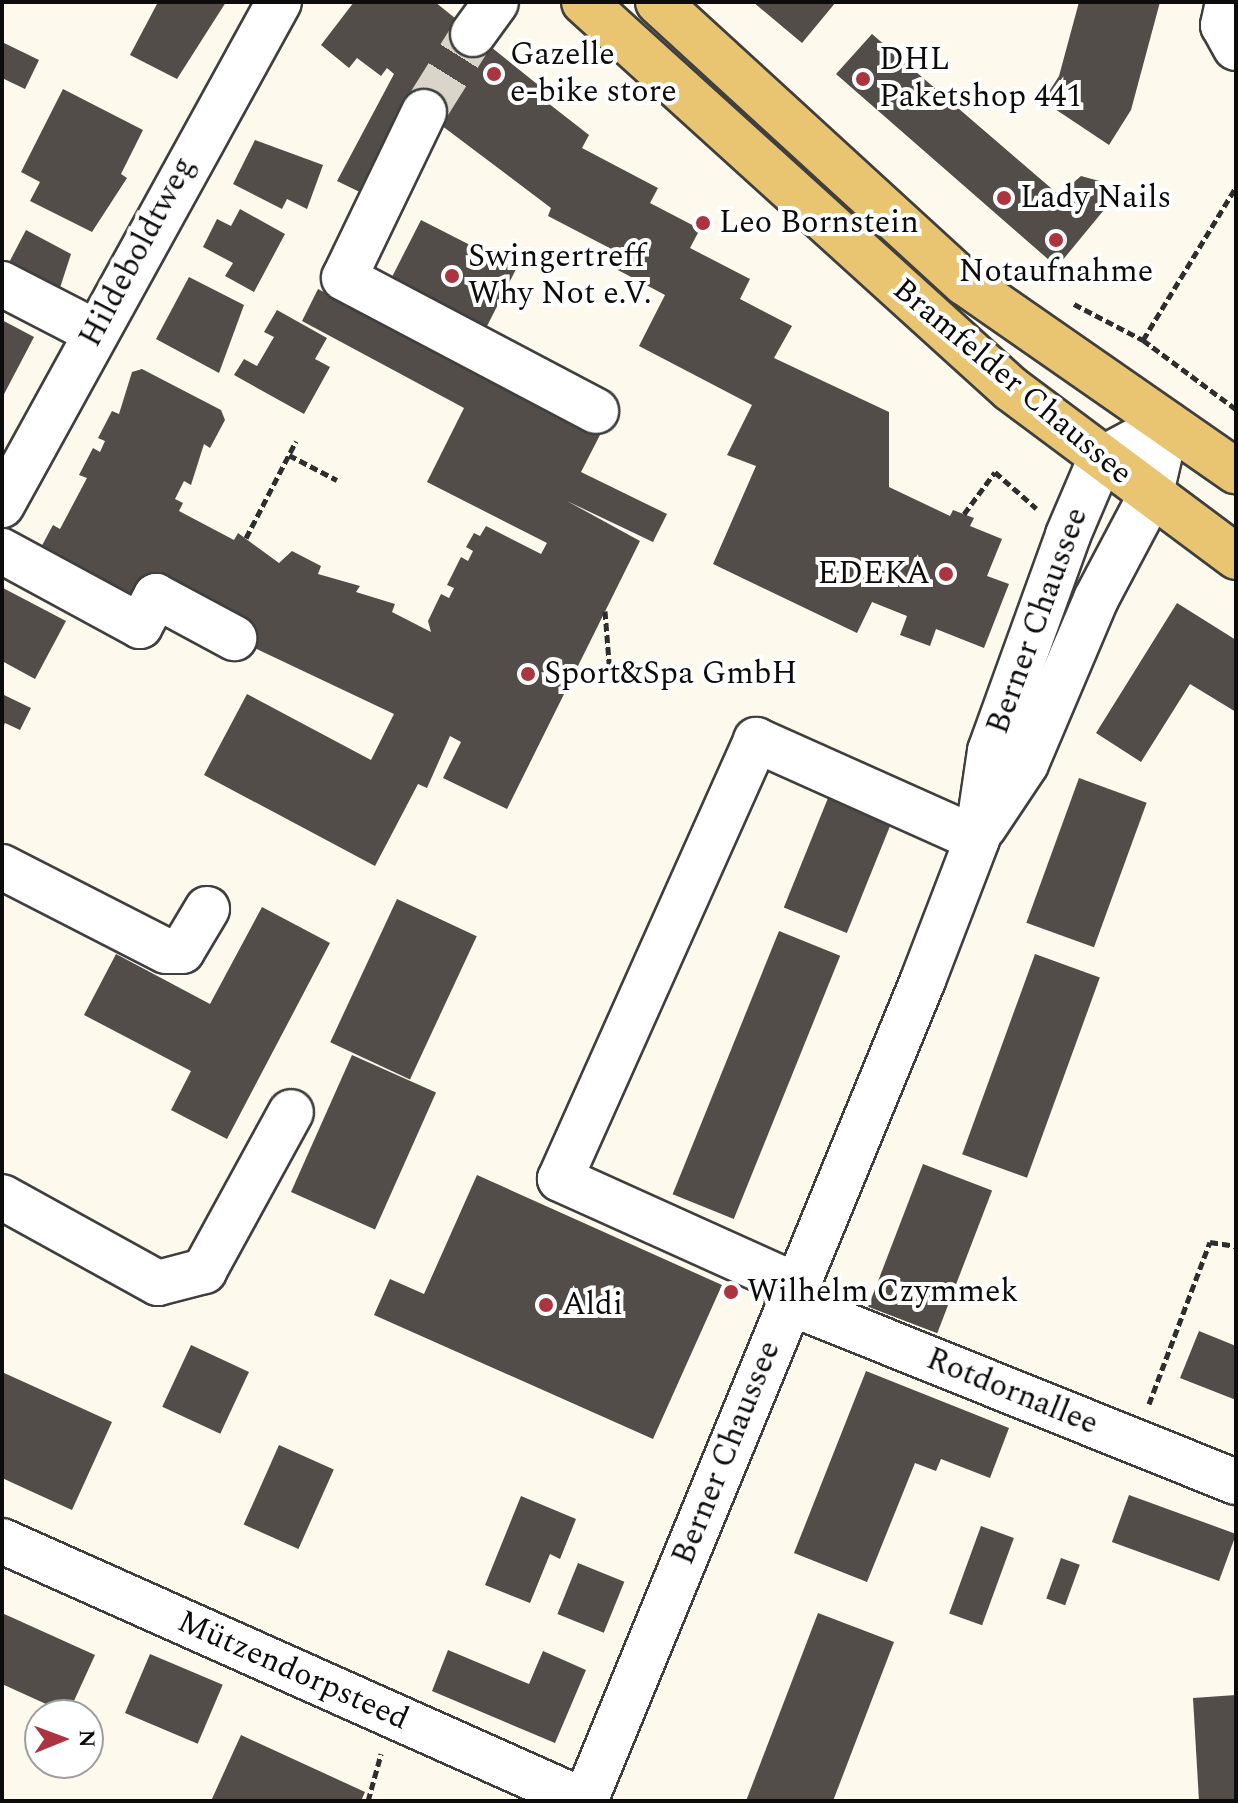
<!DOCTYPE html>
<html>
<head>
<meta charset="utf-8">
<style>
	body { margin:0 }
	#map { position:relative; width:1238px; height:1803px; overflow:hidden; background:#fdf9ed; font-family:Spectral,serif }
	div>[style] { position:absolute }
	.building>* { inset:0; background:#534d49; transform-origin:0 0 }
	.minor-tunnel>* { height:44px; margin-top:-22px; transform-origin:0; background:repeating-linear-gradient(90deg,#d9d5cb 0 44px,transparent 0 66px) }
	.path>* { height:5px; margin-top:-2.5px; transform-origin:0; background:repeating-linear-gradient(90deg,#2e2e2e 0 8px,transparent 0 12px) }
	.roads { filter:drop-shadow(2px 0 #3f3f3f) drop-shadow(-2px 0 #3f3f3f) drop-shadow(0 2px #3f3f3f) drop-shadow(0 -2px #3f3f3f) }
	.minor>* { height:44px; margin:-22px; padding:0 22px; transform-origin:22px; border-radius:22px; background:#fff }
	.major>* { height:44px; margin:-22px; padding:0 22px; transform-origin:22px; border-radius:22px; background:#e9c571 }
	.dots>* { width:22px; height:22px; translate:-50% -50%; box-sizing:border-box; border:4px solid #fff; border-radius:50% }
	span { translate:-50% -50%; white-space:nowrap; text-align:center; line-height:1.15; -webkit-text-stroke:8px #fff; paint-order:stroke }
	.poi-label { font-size:32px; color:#0c0c0c }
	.left { translate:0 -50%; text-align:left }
	.right { translate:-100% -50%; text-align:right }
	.street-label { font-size:32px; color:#0c0c0c }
	.frame { position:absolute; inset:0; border:4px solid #0c0c0c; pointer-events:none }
	.north { position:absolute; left:24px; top:1699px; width:80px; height:80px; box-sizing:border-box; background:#fff; border:2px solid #9e9e9e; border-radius:50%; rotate:89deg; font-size:22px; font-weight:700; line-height:32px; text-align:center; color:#0c0c0c }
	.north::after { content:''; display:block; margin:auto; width:28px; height:36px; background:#ac3440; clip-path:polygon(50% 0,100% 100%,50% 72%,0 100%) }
</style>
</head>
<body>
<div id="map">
	<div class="building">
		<div style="clip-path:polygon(158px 2px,226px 2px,177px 79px,130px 55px)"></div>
		<div style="clip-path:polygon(354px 2px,435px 2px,552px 96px,548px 103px,589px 135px,582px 148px,658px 188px,650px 203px,700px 229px,690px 248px,750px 279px,740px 299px,792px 326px,774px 358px,889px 412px,889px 487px,950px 516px,953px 510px,974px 518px,970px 526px,1002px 539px,987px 576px,1009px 584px,984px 648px,936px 629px,930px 646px,900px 635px,907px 616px,872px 602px,857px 633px,713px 564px,756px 466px,727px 455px,752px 405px,639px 346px,665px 295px,616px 269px,623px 255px,548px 216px,551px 208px,417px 107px,368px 196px,337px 181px,394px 74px,387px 68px,381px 76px,357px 58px,349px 68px,321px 45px)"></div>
		<div style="clip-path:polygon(753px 2px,836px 2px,802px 43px)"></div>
		<div style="clip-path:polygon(1079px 2px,1160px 2px,1131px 110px,1109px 145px,1043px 101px,1059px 76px)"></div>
		<div style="clip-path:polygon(872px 34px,1059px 195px,1081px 176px,1103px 182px,1108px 205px,1057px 267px,836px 74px)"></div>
		<div style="clip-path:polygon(2px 42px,39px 60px,25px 89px,2px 78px)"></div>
		<div style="clip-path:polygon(63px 89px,143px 130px,121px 174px,127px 178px,92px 232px,30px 201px,40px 182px,21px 172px)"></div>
		<div style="clip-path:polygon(255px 140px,323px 165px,307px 209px,287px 199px,282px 209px,233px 184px)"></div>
		<div style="clip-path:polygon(240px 209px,285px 234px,254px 292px,225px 276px,233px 263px,203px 247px,217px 219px,231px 226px)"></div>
		<div style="left:421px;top:220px;width:107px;height:71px;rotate:27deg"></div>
		<div style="clip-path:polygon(26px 230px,71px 254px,57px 297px,3px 274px)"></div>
		<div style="clip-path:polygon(189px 277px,244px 305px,219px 373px,156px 339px)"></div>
		<div style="clip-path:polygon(318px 289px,601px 433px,581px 472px,667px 514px,653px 542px,567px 501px,640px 541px,507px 809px,443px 778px,461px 742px,450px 736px,427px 788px,418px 784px,375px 866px,204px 775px,247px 694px,371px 760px,394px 714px,246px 644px,246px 629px,143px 576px,131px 599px,39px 551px,53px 525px,60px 529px,87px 478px,79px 475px,93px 448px,100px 452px,105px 441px,98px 438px,112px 411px,119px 414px,132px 372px,142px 369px,221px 410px,225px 420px,210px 448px,204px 444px,191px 485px,184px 481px,175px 499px,183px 503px,179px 511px,234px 540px,238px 533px,279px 563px,292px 551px,321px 566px,318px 574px,360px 586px,356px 592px,395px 604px,392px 612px,431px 632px,428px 621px,441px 594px,449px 598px,454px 588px,447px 585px,461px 557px,468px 561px,473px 551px,466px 547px,474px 533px,480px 536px,486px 526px,541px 554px,547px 543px,427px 482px,464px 408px,302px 321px)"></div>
		<div style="clip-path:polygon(277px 310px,327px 338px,315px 359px,330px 367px,304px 414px,234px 375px,244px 359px,257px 366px,274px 337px,264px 332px)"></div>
		<div style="clip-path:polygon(2px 320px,34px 337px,2px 398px)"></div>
		<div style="clip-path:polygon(3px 588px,66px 621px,35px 679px,2px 661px)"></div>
		<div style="clip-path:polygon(1177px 603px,1236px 640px,1236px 712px,1190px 684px,1141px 762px,1096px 733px)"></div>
		<div style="clip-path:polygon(2px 694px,31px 708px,20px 730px,5px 723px,2px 729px)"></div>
		<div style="left:1079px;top:778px;width:72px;height:154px;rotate:20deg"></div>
		<div style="left:828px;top:798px;width:68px;height:118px;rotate:22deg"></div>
		<div style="left:397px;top:899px;width:88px;height:158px;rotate:25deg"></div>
		<div style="clip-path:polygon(262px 907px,330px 943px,227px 1139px,171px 1110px,191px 1071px,84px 1015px,116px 954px,210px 1004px)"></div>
		<div style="left:779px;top:931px;width:66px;height:284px;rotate:22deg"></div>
		<div style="left:1035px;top:954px;width:69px;height:213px;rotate:20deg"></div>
		<div style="left:352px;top:1055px;width:92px;height:150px;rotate:24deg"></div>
		<div style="left:923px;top:1164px;width:74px;height:153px;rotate:21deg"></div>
		<div style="clip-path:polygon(477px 1175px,722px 1285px,653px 1439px,374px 1315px,390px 1279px,424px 1294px)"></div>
		<div style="clip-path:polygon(1199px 1331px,1236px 1346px,1236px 1400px,1180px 1378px)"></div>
		<div style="left:191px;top:1345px;width:64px;height:68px;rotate:25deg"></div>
		<div style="clip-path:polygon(866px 1371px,1009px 1428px,990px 1478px,941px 1459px,936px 1471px,915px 1463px,867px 1582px,794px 1553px)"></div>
		<div style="clip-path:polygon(2px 1372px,112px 1422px,72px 1510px,2px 1478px)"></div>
		<div style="left:279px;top:1445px;width:60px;height:87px;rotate:24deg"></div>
		<div style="left:1129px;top:1495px;width:114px;height:50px;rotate:20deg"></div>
		<div style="clip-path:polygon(521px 1496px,576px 1519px,560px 1559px,550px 1554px,530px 1603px,485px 1585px)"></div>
		<div style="left:981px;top:1526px;width:35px;height:93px;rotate:20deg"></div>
		<div style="left:1061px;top:1558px;width:20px;height:43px;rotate:20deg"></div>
		<div style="left:578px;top:1563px;width:50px;height:55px;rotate:22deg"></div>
		<div style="clip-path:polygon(2px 1613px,95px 1655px,68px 1714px,2px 1684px)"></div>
		<div style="clip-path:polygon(818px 1613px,894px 1642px,833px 1801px,746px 1801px)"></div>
		<div style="clip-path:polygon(448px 1650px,529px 1684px,543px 1651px,586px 1670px,555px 1743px,432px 1691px)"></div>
		<div style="left:150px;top:1654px;width:79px;height:64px;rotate:23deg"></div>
		<div style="clip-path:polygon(1236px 1695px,1236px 1801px,1199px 1801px,1193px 1698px)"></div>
		<div style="clip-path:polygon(241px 1735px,365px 1792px,361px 1801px,211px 1801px)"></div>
	</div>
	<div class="minor-tunnel">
		<div style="left:424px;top:112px;width:92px;rotate:-57.9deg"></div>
	</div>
	<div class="path">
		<div style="left:1074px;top:304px;width:78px;rotate:27.6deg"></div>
		<div style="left:1143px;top:340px;width:116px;rotate:36.6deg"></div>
		<div style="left:1143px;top:340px;width:179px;rotate:-58.7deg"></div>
		<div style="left:289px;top:455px;width:54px;rotate:27.5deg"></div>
		<div style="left:964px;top:514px;width:52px;rotate:-53.6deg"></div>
		<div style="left:995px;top:472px;width:55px;rotate:41.3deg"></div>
		<div style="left:246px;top:538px;width:109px;rotate:-62.7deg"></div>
		<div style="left:605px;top:611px;width:63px;rotate:85.5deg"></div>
		<div style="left:1149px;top:1404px;width:173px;rotate:-69.4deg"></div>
		<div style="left:1210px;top:1242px;width:26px;rotate:9deg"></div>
		<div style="left:368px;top:1801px;width:49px;rotate:-74.5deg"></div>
	</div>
	<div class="roads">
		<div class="minor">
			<div style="left:1228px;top:2px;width:24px;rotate:102deg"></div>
			<div style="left:1223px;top:25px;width:26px;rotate:61deg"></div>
			<div style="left:473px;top:34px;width:39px;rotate:-54deg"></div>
			<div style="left:424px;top:112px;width:184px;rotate:115.7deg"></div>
			<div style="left:344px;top:278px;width:285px;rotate:27.8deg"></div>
			<div style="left:2px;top:284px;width:105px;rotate:27.3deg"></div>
			<div style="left:2px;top:505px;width:574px;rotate:-61.16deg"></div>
			<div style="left:2px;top:551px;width:157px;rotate:28.5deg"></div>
			<div style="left:140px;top:626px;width:34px;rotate:-62deg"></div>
			<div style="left:156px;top:596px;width:89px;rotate:28.3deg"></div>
			<div style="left:984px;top:827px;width:76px;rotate:-56.3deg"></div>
			<div style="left:1026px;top:764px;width:179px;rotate:-67deg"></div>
			<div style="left:1096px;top:599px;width:115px;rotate:-62.1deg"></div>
			<div style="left:1150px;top:497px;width:75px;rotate:-76.9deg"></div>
			<div style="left:2px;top:867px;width:184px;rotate:27.1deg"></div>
			<div style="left:166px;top:951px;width:16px"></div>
			<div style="left:182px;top:951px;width:49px;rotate:-59.2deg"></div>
			<div style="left:2px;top:1197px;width:178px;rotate:28.9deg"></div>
			<div style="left:158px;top:1283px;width:48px;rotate:-14.6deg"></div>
			<div style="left:204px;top:1271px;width:181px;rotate:-61.3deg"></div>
			<div style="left:795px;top:1285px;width:258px;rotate:-155.7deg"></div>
			<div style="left:560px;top:1179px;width:481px;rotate:-65.9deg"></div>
			<div style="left:756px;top:740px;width:242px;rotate:24.1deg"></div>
			<div style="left:788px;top:1302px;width:483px;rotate:21.9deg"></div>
			<div style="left:2px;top:1541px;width:637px;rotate:24.07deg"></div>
			<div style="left:585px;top:1801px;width:888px;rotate:-67.62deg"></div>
			<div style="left:923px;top:980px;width:151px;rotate:-69deg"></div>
			<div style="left:977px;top:839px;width:89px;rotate:-81.6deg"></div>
			<div style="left:990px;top:751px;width:230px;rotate:-70.1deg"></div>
			<div style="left:1068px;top:535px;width:82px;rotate:-66.9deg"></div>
			<div style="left:1100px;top:460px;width:76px;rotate:-28.2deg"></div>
		</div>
		<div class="major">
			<div style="left:584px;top:2px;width:576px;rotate:42.19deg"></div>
			<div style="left:1011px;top:389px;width:281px;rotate:36.7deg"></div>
			<div style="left:658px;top:2px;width:416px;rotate:42.5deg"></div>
			<div style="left:965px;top:283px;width:330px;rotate:34.8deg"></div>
		</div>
	</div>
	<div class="dots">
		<div style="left:494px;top:74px;background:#ac3440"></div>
		<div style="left:863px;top:79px;background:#ac3440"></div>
		<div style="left:1004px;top:198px;background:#ac3440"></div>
		<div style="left:703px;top:223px;background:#ac3440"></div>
		<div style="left:1056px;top:240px;background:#ac3440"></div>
		<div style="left:452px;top:276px;background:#ac3440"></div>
		<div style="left:946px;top:574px;background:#ac3440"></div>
		<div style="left:528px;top:674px;background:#ac3440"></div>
		<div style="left:731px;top:1292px;background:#ac3440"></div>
		<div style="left:546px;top:1305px;background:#ac3440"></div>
	</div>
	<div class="poi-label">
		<span class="left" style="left:510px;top:74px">Gazelle<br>e-bike store</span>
		<span class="left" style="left:879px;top:79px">DHL<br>Paketshop 441</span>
		<span class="left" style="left:1020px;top:198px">Lady Nails</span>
		<span class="left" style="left:719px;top:223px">Leo Bornstein</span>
		<span class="left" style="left:468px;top:276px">Swingertreff<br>Why Not e.V.</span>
		<span style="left:1056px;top:272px">Notaufnahme</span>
		<span class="right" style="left:930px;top:574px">EDEKA</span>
		<span class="left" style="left:544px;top:674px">Sport&amp;Spa GmbH</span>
		<span class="left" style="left:747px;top:1292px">Wilhelm Czymmek</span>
		<span class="left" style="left:562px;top:1305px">Aldi</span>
	</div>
	<div class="street-label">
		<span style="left:138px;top:252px;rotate:-62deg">Hildeboldtweg</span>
		<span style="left:1012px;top:382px;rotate:40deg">Bramfelder Chaussee</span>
		<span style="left:1038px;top:621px;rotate:-70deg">Berner Chaussee</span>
		<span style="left:1012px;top:1392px;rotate:22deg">Rotdornallee</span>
		<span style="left:727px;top:1453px;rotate:-68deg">Berner Chaussee</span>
		<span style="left:293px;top:1671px;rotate:24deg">Mützendorpsteed</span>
	</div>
	<div class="frame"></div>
	<div class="north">N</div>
</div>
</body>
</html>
